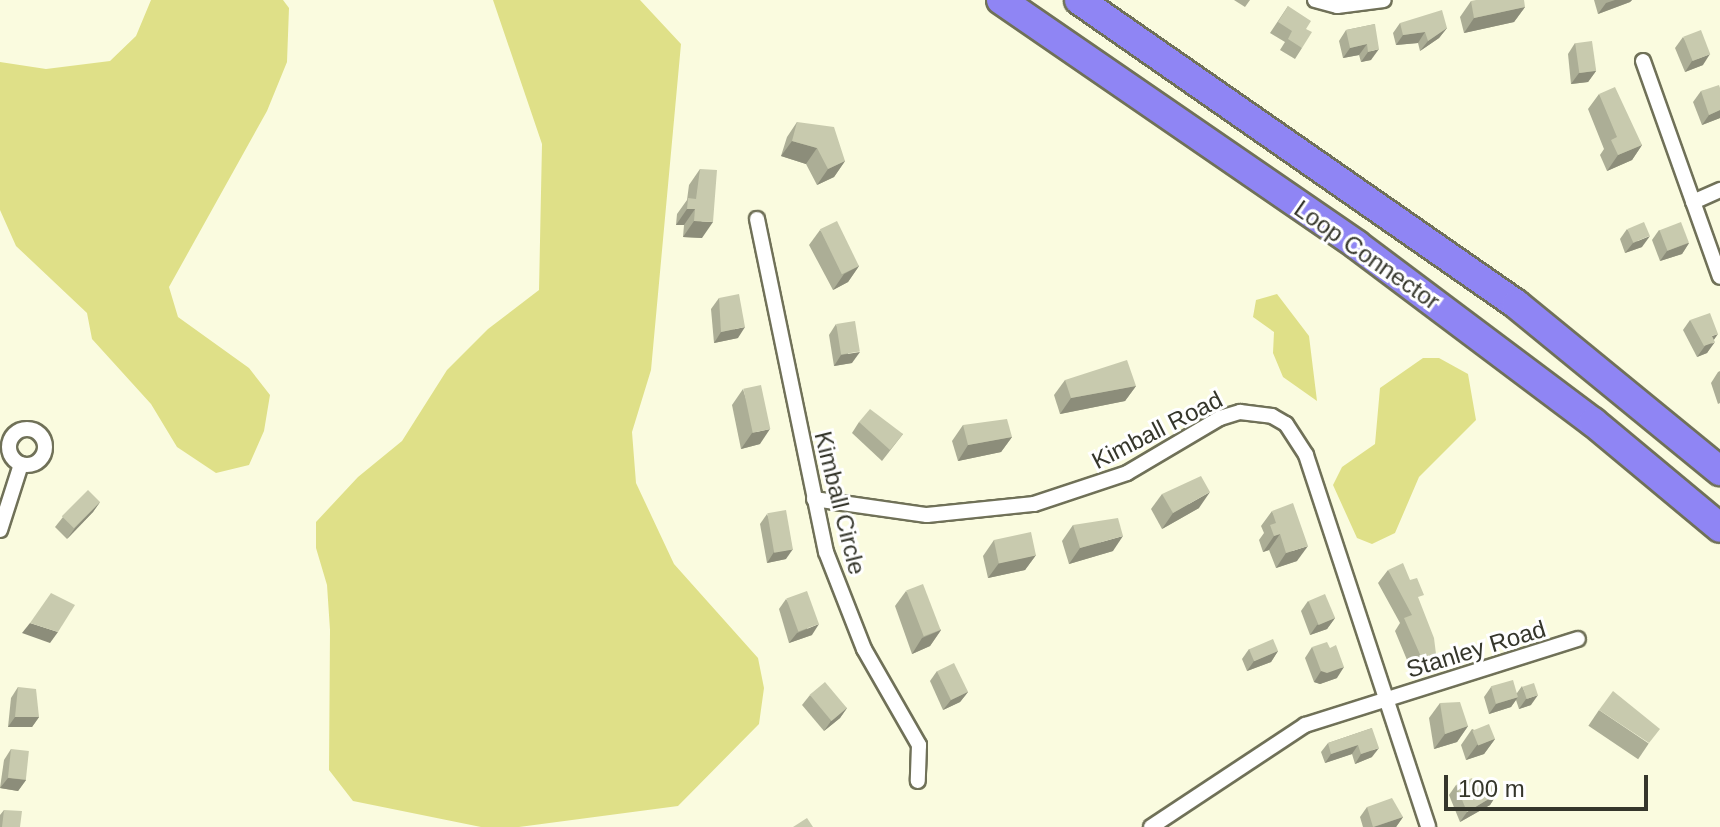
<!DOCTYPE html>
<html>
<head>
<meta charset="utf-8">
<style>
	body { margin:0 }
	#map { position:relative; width:1720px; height:827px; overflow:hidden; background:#fafbdf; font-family:Helvetica,sans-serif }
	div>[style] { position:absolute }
	.green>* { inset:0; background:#dfe088 }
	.roads { filter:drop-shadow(2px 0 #707158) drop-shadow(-2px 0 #707158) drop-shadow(0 2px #707158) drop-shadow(0 -2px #707158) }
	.street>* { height:14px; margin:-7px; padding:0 7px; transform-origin:7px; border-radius:7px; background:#fff }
	.street>.ring { margin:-7px; padding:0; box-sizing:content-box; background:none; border:14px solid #fff; border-radius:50% }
	.highway>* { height:28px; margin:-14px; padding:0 14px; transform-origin:14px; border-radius:14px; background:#8f85f4 }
	.wall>* { inset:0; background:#acae96; transform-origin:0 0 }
	.shaded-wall>* { inset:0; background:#8c8d7a }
	.building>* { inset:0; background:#c8caae; transform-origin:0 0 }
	span { translate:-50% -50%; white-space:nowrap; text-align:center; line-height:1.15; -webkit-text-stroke:6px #fff; paint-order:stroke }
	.street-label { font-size:24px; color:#35362b }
	.scale { position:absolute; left:1444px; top:775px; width:204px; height:36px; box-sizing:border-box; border:4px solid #35362b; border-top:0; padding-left:10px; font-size:24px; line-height:28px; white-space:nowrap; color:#35362b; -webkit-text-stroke:6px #fff; paint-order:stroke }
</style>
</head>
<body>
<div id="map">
	<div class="green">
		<div style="clip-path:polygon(151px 0,283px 0,289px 8px,287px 62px,267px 111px,169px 287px,178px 317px,249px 368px,270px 395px,264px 431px,249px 465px,216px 473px,177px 447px,151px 404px,92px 339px,87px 313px,16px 246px,0 210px,0 62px,46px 69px,110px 61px,136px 36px)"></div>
		<div style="clip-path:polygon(493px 0,640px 0,681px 44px,651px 370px,632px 432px,636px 483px,674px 564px,758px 658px,764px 688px,759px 724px,678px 806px,519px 827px,481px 827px,353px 801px,329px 770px,330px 630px,327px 585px,316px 548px,316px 522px,358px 477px,402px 441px,447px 370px,488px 329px,539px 290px,542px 144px)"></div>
		<div style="clip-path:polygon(1277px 294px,1309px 336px,1317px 401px,1283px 377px,1273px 353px,1274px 332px,1253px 317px,1256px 300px)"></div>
		<div style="clip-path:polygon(1423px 358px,1439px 358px,1468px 374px,1476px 420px,1419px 477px,1395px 533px,1372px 544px,1357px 538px,1333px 485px,1342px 467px,1375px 444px,1380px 388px)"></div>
	</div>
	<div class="roads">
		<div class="street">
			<div style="left:1315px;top:0;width:23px;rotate:15deg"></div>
			<div style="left:1337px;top:6px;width:47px;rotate:-7.3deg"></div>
			<div style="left:1643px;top:61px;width:229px;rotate:70.4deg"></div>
			<div style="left:1693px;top:202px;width:30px;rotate:-24deg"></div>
			<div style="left:757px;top:219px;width:340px;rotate:78.3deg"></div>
			<div style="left:826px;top:552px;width:104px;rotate:68.6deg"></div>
			<div style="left:864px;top:649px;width:111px;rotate:60.2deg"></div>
			<div style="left:919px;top:745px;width:36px;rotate:92deg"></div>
			<div class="ring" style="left:9px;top:429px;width:22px;height:22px"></div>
			<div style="left:814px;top:499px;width:114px;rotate:8.1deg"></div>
			<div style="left:927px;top:515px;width:108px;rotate:-5.9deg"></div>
			<div style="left:1034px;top:504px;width:98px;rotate:-18.4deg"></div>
			<div style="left:1127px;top:473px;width:108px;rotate:-30.6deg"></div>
			<div style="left:1220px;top:418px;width:21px;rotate:-17deg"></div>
			<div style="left:1240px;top:412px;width:32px;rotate:7deg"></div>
			<div style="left:1272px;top:416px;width:16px;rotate:30deg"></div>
			<div style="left:1286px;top:424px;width:37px;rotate:57deg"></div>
			<div style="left:1306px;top:455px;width:391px;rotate:71.8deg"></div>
			<div style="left:0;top:530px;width:69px;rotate:-72.3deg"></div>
			<div style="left:1151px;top:827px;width:185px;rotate:-33.5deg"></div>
			<div style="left:1305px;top:725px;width:286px;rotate:-17.5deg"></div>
		</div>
		<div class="highway">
			<div style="left:1001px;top:0;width:432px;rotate:34.5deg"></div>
			<div style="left:1357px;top:245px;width:295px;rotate:36.9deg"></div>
			<div style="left:1593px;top:422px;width:165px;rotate:39.8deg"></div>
			<div style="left:1079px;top:0;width:532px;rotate:34.82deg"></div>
			<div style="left:1516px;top:304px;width:264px;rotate:39.3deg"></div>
		</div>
	</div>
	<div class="wall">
		<div style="clip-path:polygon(1234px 0,1250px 0,1245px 7px)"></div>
		<div style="clip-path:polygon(1594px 0,1632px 0,1630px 2px,1598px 14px)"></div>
		<div style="clip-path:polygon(1471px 1px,1525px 7px,1514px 22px,1464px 33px,1460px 17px)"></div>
		<div style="clip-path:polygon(1288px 6px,1302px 48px,1295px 59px,1280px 50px,1285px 42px,1270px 33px)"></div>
		<div style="clip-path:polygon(1400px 23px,1447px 28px,1439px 38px,1420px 51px,1418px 43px,1396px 45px,1393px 33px)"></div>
		<div style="clip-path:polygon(1375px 24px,1371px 60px,1361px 62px,1359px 55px,1343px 58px,1339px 41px,1346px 30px)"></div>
		<div style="clip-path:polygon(1683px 37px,1703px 65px,1685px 72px,1675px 48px)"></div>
		<div style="clip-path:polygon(1575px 43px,1596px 71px,1588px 82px,1571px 84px,1568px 54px)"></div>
		<div style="clip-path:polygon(1720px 88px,1720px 118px,1702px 125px,1693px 102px,1701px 91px)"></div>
		<div style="clip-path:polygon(1599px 94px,1642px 145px,1632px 160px,1607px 171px,1600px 155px,1604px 149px,1588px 109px)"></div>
		<div style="clip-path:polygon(797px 122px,845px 161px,834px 177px,817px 185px,806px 164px,781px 156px,787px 137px)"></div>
		<div style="clip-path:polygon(700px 169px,702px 238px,683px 237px,684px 225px,676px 225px,677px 214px,687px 200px,689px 185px)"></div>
		<div style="clip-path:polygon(1627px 229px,1642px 247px,1625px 253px,1620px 239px)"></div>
		<div style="clip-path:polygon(820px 230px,859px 266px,848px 282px,833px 290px,809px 245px)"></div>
		<div style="clip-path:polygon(1659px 230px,1689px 243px,1682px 254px,1660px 261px,1652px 240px)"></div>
		<div style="clip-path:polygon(719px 298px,738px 338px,714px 343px,711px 309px)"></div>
		<div style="clip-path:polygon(1690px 320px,1714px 340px,1707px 353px,1697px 357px,1683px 330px)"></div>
		<div style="clip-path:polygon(836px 324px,852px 363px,834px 366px,829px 335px)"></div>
		<div style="clip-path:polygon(1720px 371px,1720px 403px,1718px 404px,1711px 383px,1718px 372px)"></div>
		<div style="clip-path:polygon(1065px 380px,1136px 386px,1125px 401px,1060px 414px,1054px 395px)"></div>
		<div style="clip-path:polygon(743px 389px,760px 444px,741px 449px,732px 405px)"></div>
		<div style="clip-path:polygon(859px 422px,903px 434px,882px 461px,852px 433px)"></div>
		<div style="clip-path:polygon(963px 425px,1012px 437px,1001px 452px,958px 461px,952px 441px)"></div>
		<div style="clip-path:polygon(1162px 494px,1199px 508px,1162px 529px,1151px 509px)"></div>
		<div style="clip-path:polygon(100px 502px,93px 512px,67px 539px,55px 527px,63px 517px)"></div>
		<div style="clip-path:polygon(1272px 511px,1297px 561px,1276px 568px,1269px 550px,1263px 552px,1259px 540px,1264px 533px,1261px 526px)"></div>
		<div style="clip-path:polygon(767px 514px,786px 559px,767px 563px,760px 524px)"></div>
		<div style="clip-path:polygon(1073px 525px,1113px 551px,1069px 564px,1062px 541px)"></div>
		<div style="clip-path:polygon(994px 540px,1036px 555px,1025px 570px,988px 578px,983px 556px)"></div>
		<div style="clip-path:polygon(1388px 570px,1419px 601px,1427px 667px,1412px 672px,1395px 631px,1400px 623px,1378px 583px)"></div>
		<div style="clip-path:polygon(906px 591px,941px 630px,930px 646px,912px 654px,895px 606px)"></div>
		<div style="clip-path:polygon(786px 599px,812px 635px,789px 643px,779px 609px)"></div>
		<div style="clip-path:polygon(1308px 601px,1335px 618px,1327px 629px,1310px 635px,1301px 611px)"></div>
		<div style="clip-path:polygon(1312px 647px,1337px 678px,1320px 684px,1314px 682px,1305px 658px)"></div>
		<div style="clip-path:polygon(1249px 649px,1278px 651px,1271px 662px,1247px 671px,1242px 659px)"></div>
		<div style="clip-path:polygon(937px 671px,968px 692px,960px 702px,943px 710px,930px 681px)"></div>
		<div style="clip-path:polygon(1522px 686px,1531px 705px,1519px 709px,1516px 700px,1511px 707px,1489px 714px,1484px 697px,1491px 687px,1517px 693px)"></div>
		<div style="clip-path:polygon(18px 687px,39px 717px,32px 727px,8px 727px,11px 698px)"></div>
		<div style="clip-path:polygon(810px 695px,847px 708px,840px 718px,824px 731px,802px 705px)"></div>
		<div style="clip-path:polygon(1440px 703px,1468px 726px,1457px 742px,1434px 749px,1429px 718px)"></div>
		<div style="left:1599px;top:710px;width:60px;height:19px;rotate:34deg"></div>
		<div style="clip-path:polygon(1372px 728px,1372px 757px,1355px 764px,1352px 754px,1325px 763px,1321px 752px,1328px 743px)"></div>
		<div style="clip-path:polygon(1472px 729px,1495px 739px,1484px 754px,1466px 760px,1461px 745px)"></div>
		<div style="clip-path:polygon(11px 749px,26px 780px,18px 791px,0 788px,4px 760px)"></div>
		<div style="clip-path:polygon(1456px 785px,1475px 786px,1497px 794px,1490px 805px,1460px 822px,1449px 795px)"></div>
		<div style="clip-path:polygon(1367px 807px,1403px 817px,1396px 827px,1363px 827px,1360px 817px)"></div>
		<div style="clip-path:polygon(4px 810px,20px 827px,24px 827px,0 827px,0 815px)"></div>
	</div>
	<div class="shaded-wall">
		<div style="clip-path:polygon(1615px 0,1632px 0,1630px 2px,1598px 14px,1606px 3px)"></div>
		<div style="clip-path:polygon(1525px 7px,1514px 22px,1464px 33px,1474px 18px)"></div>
		<div style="clip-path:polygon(1447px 28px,1439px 38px,1420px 51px,1428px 41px)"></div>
		<div style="clip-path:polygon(1425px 32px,1418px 43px,1396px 45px,1403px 35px)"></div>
		<div style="clip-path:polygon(1367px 44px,1359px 55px,1343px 58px,1350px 48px)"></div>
		<div style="clip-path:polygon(1379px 49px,1371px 60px,1361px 62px,1368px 52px)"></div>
		<div style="clip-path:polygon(1710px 54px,1703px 65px,1685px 72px,1692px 61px)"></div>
		<div style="clip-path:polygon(1596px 71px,1588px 82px,1571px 84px,1579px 73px)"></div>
		<div style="clip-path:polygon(1720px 110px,1720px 118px,1702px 125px,1709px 115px)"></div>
		<div style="clip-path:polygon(792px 141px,817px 148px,806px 164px,781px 156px)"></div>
		<div style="clip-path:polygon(1642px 145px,1632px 160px,1607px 171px,1618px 155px)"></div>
		<div style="clip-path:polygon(845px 161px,834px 177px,817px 185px,828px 169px)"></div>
		<div style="clip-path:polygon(687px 209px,695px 209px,684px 225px,676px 225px)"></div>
		<div style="clip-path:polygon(694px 221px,713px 222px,702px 238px,683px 237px)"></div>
		<div style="clip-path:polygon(1650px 236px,1642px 247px,1625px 253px,1633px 243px)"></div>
		<div style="clip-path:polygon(1689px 243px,1682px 254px,1660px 261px,1667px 251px)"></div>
		<div style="clip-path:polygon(859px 266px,848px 282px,833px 290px,844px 274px)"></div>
		<div style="clip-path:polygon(745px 327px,738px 338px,714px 343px,721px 332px)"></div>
		<div style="clip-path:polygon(1718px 334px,1711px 344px,1715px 342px,1707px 353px,1697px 357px,1712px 336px)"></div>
		<div style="clip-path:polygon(860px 352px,852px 363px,834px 366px,841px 355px)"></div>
		<div style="clip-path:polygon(1136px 386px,1125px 401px,1060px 414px,1071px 398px)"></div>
		<div style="clip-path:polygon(770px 429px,760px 444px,741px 449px,752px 433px)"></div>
		<div style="clip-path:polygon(1012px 437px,1001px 452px,958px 461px,968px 445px)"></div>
		<div style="clip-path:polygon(1210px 492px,1199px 508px,1162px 529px,1173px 513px)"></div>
		<div style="clip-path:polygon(100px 502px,93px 512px,67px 539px,75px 528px)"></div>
		<div style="clip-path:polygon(1280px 534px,1269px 550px,1263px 552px,1274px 536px)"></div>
		<div style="clip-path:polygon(1123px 536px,1113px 551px,1069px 564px,1080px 548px)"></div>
		<div style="clip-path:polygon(1308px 546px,1297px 561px,1276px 568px,1286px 553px)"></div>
		<div style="clip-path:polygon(793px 549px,786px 559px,767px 563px,774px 552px)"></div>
		<div style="clip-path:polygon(1036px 555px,1025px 570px,988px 578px,999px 563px)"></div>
		<div style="clip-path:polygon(1335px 618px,1327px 629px,1310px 635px,1317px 625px)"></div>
		<div style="clip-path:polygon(30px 623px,58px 632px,50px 643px,22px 633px)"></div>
		<div style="clip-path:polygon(819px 624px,812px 635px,789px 643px,797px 633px)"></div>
		<div style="clip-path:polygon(941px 630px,930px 646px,912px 654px,922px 638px)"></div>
		<div style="clip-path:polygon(1278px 651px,1271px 662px,1247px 671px,1254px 661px)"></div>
		<div style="clip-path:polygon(1436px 654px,1427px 667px,1412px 672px,1422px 659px)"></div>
		<div style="clip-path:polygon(1344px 667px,1337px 678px,1320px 684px,1314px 682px,1321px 671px)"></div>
		<div style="clip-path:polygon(968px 692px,960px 702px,943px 710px,951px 700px)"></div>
		<div style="clip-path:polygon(1538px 695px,1531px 705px,1519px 709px,1526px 699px)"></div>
		<div style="clip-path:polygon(1518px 697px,1511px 707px,1489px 714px,1496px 704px)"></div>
		<div style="clip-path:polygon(847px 708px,840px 718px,824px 731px,831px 721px)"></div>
		<div style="clip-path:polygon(15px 717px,39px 717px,32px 727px,8px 727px)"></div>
		<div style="clip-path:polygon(1468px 726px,1457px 742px,1434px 749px,1445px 734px)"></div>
		<div style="clip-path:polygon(1495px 739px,1484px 754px,1466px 760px,1477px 745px)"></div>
		<div style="clip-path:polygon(1358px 745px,1352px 754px,1325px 763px,1331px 754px)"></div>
		<div style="clip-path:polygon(1379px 748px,1372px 757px,1355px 764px,1361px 754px)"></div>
		<div style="clip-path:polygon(8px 778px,26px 780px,18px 791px,0 788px)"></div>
		<div style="clip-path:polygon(1497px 794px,1490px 805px,1460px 822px,1467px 812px)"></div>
		<div style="clip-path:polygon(1403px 817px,1396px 827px,1374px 827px)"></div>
	</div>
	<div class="building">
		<div style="clip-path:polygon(1476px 0,1524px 0,1525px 7px,1474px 18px,1471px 1px)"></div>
		<div style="clip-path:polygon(1288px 6px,1311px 21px,1306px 29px,1312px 32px,1302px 48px,1288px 39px,1292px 31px,1278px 22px)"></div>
		<div style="clip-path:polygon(1442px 10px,1447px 28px,1428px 41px,1425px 32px,1403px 35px,1400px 23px)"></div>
		<div style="clip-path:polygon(1375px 24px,1379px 49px,1368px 52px,1367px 44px,1350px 48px,1346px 30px)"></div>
		<div style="left:1701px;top:30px;width:26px;height:19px;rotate:69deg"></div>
		<div style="left:1592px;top:41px;width:30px;height:17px;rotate:82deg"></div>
		<div style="clip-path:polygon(1719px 85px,1720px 88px,1720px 110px,1709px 115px,1701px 91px)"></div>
		<div style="clip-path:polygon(1615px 87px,1642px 145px,1618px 155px,1611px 140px,1617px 137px,1599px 94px)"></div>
		<div style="clip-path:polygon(797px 122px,834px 127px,845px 161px,828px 169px,817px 148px,792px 141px)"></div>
		<div style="clip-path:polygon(700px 169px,717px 170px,713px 222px,694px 221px,695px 209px,687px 209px,688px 198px,696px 199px)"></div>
		<div style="left:837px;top:221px;width:50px;height:19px;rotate:64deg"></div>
		<div style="left:1644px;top:222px;width:15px;height:18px;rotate:67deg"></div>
		<div style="left:1681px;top:222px;width:22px;height:23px;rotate:69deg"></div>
		<div style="clip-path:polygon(739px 294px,745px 327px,721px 332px,719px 298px)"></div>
		<div style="clip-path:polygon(1710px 313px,1718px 334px,1712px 336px,1715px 342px,1704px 346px,1690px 320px)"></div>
		<div style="left:855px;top:321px;width:31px;height:19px;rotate:81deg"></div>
		<div style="clip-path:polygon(1127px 360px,1136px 386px,1071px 398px,1065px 380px)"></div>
		<div style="left:761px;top:385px;width:45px;height:18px;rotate:78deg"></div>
		<div style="clip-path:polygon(870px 409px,903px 434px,890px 450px,859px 422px)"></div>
		<div style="clip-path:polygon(1007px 419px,1012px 437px,968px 445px,963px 425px)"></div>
		<div style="clip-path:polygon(1201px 476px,1210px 492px,1173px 513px,1162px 494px)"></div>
		<div style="left:88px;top:490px;width:17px;height:37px;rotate:45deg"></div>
		<div style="clip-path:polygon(1293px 503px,1308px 546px,1286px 553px,1280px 534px,1274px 536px,1270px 525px,1276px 523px,1272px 511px)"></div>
		<div style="left:786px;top:510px;width:40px;height:19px;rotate:80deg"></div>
		<div style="clip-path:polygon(1118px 518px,1123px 536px,1080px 548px,1073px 525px)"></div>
		<div style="left:1031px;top:532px;width:24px;height:38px;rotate:78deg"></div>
		<div style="clip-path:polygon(1403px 563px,1410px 580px,1417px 578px,1424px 595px,1418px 597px,1434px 638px,1436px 654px,1422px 659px,1404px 618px,1412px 615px,1388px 570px)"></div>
		<div style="left:923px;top:584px;width:49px;height:18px;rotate:69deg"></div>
		<div style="left:807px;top:591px;width:35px;height:22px;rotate:70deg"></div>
		<div style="clip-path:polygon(51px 593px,75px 605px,58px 632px,30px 623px)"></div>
		<div style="left:1325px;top:594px;width:26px;height:18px;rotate:67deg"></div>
		<div style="left:1273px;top:639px;width:13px;height:26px;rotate:67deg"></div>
		<div style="clip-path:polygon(1327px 642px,1330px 648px,1336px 645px,1344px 667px,1327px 673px,1321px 671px,1312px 647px)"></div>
		<div style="left:954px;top:663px;width:32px;height:19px;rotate:64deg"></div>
		<div style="left:1513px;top:680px;width:18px;height:23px;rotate:74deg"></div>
		<div style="left:825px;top:682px;width:34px;height:20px;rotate:50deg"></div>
		<div style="left:1534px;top:683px;width:13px;height:12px;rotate:72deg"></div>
		<div style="clip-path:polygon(18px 687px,36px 689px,39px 717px,15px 717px)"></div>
		<div style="clip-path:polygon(1613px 691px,1660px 729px,1649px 743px,1599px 710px)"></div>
		<div style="clip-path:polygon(1460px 702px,1468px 726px,1445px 734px,1440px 703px)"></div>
		<div style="left:1489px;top:724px;width:16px;height:18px;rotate:68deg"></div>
		<div style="clip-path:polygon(1372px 728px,1379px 748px,1361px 754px,1358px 745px,1331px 754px,1328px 743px)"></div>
		<div style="left:11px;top:749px;width:18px;height:29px;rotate:6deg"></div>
		<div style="clip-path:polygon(1472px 778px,1475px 786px,1491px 779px,1497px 794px,1467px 812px,1456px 785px)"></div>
		<div style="clip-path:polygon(1392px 798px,1403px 817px,1373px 827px,1367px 807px)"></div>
		<div style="clip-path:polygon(4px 810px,22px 811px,20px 827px,24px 827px,2px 827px)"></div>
		<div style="clip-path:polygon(807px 818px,813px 827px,793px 827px)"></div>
	</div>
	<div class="street-label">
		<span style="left:1367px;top:255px;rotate:35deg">Loop Connector</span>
		<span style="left:1157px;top:430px;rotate:-27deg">Kimball Road</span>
		<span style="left:840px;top:503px;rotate:76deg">Kimball Circle</span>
		<span style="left:1476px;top:649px;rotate:-17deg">Stanley Road</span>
	</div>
	<div class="scale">100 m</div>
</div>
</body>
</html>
